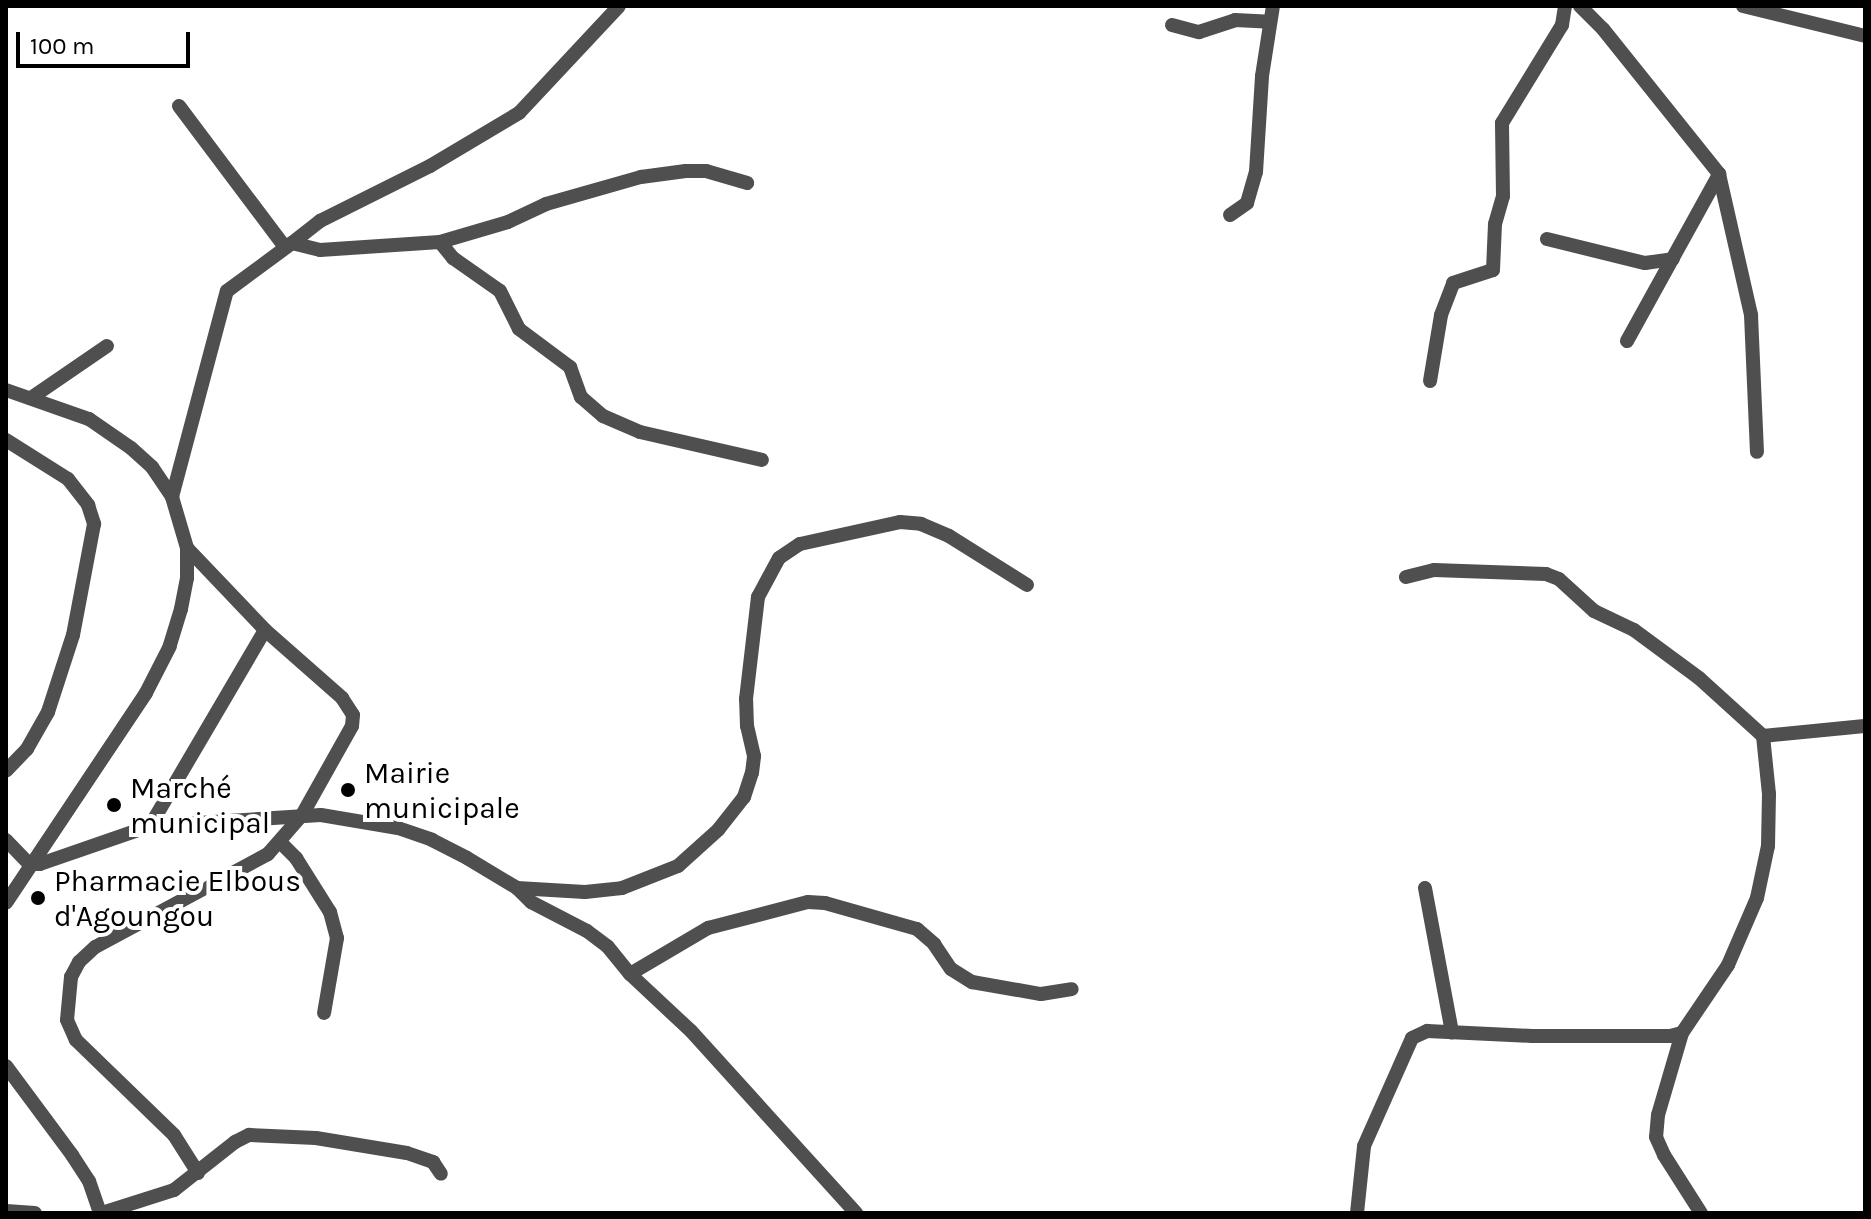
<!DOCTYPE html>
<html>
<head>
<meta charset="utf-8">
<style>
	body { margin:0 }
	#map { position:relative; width:1871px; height:1219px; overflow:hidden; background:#fff; font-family:Karla,sans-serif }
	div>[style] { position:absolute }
	.minor>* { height:14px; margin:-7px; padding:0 7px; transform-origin:7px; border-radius:7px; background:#4f4f4f }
	.dots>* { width:22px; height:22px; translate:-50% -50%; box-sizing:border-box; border:4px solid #fff; border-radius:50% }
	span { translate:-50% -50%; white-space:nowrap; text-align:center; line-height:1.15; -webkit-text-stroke:8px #fff; paint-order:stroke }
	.poi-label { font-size:30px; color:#000 }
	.left { translate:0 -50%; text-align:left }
	.frame { position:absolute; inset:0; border:8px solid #000; pointer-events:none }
	.scale { position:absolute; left:16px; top:32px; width:174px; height:36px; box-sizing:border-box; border:4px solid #000; border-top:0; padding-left:10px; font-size:24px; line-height:28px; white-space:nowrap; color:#000; -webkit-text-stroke:6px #fff; paint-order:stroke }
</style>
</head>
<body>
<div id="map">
	<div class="minor">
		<div style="left:1580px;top:6px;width:33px;rotate:45deg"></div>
		<div style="left:1603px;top:29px;width:186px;rotate:51.3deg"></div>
		<div style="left:1719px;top:174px;width:145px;rotate:77.2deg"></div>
		<div style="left:1751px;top:315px;width:137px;rotate:87.5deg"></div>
		<div style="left:1743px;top:6px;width:126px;rotate:13.8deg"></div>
		<div style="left:1172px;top:25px;width:28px;rotate:15deg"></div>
		<div style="left:1199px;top:32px;width:38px;rotate:-18deg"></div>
		<div style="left:1235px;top:20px;width:35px;rotate:3deg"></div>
		<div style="left:179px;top:106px;width:176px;rotate:53.1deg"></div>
		<div style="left:1230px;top:215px;width:21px;rotate:-35deg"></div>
		<div style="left:1247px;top:203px;width:32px;rotate:-74deg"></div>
		<div style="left:1256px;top:172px;width:96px;rotate:-86.4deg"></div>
		<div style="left:1262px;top:76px;width:71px;rotate:-81.1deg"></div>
		<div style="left:1547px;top:239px;width:101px;rotate:13.8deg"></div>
		<div style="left:1645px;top:263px;width:28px;rotate:-8deg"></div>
		<div style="left:440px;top:242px;width:21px;rotate:51deg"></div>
		<div style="left:453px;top:258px;width:57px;rotate:35.1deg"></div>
		<div style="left:500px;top:291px;width:42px;rotate:63.4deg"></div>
		<div style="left:519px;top:329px;width:64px;rotate:36.7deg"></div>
		<div style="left:570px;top:367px;width:32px;rotate:70deg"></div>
		<div style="left:581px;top:397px;width:29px;rotate:41deg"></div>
		<div style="left:603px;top:416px;width:40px;rotate:23.4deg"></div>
		<div style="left:640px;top:432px;width:125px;rotate:12.9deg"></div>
		<div style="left:292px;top:243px;width:36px;rotate:-38deg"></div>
		<div style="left:320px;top:221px;width:123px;rotate:-26.6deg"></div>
		<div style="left:430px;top:166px;width:104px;rotate:-30.8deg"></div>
		<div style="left:519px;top:113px;width:146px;rotate:-46.9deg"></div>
		<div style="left:1627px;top:341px;width:191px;rotate:-61.1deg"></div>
		<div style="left:1430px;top:381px;width:67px;rotate:-80.5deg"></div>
		<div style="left:1441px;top:315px;width:34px;rotate:-69deg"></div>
		<div style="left:1453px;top:283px;width:42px;rotate:-18deg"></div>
		<div style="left:1493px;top:270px;width:46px;rotate:-87.5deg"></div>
		<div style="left:1495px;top:224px;width:29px;rotate:-74deg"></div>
		<div style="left:1503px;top:196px;width:73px;rotate:-90.8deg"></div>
		<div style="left:1502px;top:123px;width:115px;rotate:-58.5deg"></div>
		<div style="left:1562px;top:25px;width:19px;rotate:-81deg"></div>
		<div style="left:6px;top:390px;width:88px;rotate:19.3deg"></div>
		<div style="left:89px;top:419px;width:51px;rotate:34.6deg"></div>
		<div style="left:131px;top:448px;width:28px;rotate:42deg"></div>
		<div style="left:152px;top:467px;width:36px;rotate:56deg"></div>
		<div style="left:172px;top:497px;width:53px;rotate:73.6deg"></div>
		<div style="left:187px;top:548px;width:30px;rotate:90deg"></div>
		<div style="left:187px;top:578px;width:32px;rotate:101deg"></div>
		<div style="left:181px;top:609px;width:39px;rotate:107deg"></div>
		<div style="left:170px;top:646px;width:53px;rotate:117.1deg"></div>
		<div style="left:146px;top:693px;width:252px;rotate:123.7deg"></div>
		<div style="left:31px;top:398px;width:92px;rotate:-34.4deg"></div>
		<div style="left:6px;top:440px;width:73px;rotate:32.2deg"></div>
		<div style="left:68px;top:479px;width:33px;rotate:52deg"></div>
		<div style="left:88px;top:505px;width:20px;rotate:72deg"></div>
		<div style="left:94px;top:524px;width:113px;rotate:100.7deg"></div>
		<div style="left:73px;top:635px;width:81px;rotate:108deg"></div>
		<div style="left:48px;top:712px;width:43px;rotate:119.6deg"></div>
		<div style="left:27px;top:749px;width:30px;rotate:134deg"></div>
		<div style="left:172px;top:497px;width:213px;rotate:-75.1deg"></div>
		<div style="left:227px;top:291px;width:81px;rotate:-36.4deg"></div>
		<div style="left:292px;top:243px;width:29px;rotate:14deg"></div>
		<div style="left:320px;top:250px;width:120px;rotate:-3.8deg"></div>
		<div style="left:440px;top:242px;width:71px;rotate:-16.4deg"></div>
		<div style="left:508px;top:222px;width:42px;rotate:-25.3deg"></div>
		<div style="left:546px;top:204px;width:99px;rotate:-15.9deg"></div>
		<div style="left:641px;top:177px;width:45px;rotate:-7.6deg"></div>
		<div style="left:686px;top:171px;width:20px"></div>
		<div style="left:706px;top:171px;width:43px;rotate:16.3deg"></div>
		<div style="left:187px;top:548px;width:113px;rotate:46.4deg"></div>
		<div style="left:265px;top:630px;width:103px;rotate:41.4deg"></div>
		<div style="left:342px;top:698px;width:20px;rotate:57deg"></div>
		<div style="left:353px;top:715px;width:11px;rotate:95deg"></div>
		<div style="left:352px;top:726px;width:102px;rotate:119.3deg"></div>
		<div style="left:302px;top:815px;width:52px;rotate:131.1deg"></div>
		<div style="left:268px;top:854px;width:196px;rotate:151.7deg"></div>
		<div style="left:95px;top:947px;width:22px;rotate:137deg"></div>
		<div style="left:79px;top:962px;width:17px;rotate:118deg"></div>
		<div style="left:71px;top:977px;width:43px;rotate:95.3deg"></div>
		<div style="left:67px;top:1020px;width:22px;rotate:66deg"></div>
		<div style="left:76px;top:1040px;width:136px;rotate:44.1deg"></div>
		<div style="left:174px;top:1135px;width:45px;rotate:57.7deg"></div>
		<div style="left:1763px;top:736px;width:102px;rotate:-5.6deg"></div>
		<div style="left:150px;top:826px;width:227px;rotate:-59.6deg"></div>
		<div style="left:6px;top:840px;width:33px;rotate:46deg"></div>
		<div style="left:29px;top:864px;width:11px"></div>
		<div style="left:40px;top:864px;width:116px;rotate:-19.1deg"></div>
		<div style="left:150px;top:826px;width:171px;rotate:-3.7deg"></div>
		<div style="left:321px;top:815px;width:78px;rotate:9.6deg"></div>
		<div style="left:398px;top:828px;width:36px;rotate:19deg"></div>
		<div style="left:432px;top:840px;width:39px;rotate:27deg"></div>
		<div style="left:467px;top:858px;width:58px;rotate:31deg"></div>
		<div style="left:517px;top:888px;width:20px;rotate:45deg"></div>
		<div style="left:531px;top:902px;width:63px;rotate:27.4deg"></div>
		<div style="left:587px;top:931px;width:26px;rotate:37deg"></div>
		<div style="left:608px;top:947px;width:35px;rotate:51deg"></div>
		<div style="left:630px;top:974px;width:83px;rotate:43.1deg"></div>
		<div style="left:691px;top:1031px;width:246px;rotate:47.8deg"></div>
		<div style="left:280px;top:842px;width:23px;rotate:45deg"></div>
		<div style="left:296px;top:858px;width:64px;rotate:57.8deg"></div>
		<div style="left:330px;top:912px;width:27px;rotate:75deg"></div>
		<div style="left:337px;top:938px;width:76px;rotate:99.8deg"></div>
		<div style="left:517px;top:888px;width:68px;rotate:3.4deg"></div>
		<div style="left:585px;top:892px;width:37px;rotate:-6deg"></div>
		<div style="left:622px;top:888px;width:60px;rotate:-21.4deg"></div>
		<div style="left:678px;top:866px;width:54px;rotate:-42deg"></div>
		<div style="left:718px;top:830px;width:42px;rotate:-51.8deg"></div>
		<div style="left:744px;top:797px;width:25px;rotate:-72deg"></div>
		<div style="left:752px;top:773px;width:17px;rotate:-83deg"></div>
		<div style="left:754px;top:756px;width:31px;rotate:-103deg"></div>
		<div style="left:747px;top:726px;width:27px;rotate:-92deg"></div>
		<div style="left:746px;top:699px;width:103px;rotate:-83.3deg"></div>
		<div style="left:758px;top:597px;width:44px;rotate:-61.7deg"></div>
		<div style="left:779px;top:558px;width:25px;rotate:-34deg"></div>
		<div style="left:800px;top:544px;width:102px;rotate:-12.4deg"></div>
		<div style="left:900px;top:522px;width:21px;rotate:5deg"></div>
		<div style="left:921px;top:524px;width:30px;rotate:23deg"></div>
		<div style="left:949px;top:536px;width:92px;rotate:32.1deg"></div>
		<div style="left:1425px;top:888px;width:147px;rotate:79.4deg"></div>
		<div style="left:630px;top:974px;width:91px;rotate:-30.5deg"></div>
		<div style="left:708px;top:928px;width:103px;rotate:-14.6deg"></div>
		<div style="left:808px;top:902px;width:17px;rotate:3deg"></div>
		<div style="left:825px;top:903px;width:96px;rotate:15.8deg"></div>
		<div style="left:917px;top:929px;width:23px;rotate:41deg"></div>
		<div style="left:934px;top:944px;width:30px;rotate:56deg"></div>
		<div style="left:951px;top:969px;width:25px;rotate:32deg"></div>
		<div style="left:972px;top:982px;width:70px;rotate:9.9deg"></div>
		<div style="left:1041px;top:994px;width:31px;rotate:-9deg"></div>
		<div style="left:1682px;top:1033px;width:85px;rotate:106.3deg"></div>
		<div style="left:1658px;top:1115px;width:22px;rotate:95deg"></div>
		<div style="left:1656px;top:1137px;width:20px;rotate:66deg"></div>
		<div style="left:1664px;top:1155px;width:69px;rotate:57.5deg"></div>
		<div style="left:6px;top:1066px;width:111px;rotate:53.4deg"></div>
		<div style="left:72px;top:1155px;width:31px;rotate:57deg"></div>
		<div style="left:89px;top:1181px;width:34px;rotate:71deg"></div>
		<div style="left:6px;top:1211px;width:29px;rotate:4deg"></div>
		<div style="left:102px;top:1213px;width:76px;rotate:-17.7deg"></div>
		<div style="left:174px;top:1190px;width:78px;rotate:-38.2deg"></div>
		<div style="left:235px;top:1142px;width:16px;rotate:-27deg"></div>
		<div style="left:249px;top:1135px;width:67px;rotate:2.6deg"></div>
		<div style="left:316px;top:1138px;width:92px;rotate:9.4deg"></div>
		<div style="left:407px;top:1153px;width:28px;rotate:19deg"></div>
		<div style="left:433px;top:1162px;width:14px;rotate:56deg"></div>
		<div style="left:1357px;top:1213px;width:67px;rotate:-84deg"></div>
		<div style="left:1364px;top:1146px;width:118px;rotate:-66deg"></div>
		<div style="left:1412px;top:1038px;width:17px;rotate:-25deg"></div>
		<div style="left:1427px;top:1031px;width:105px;rotate:2.7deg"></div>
		<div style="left:1532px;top:1036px;width:138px"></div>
		<div style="left:1670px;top:1036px;width:12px;rotate:-14deg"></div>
		<div style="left:1682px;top:1033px;width:82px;rotate:-55.9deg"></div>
		<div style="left:1728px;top:965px;width:73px;rotate:-66.6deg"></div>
		<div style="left:1757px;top:898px;width:53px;rotate:-78.1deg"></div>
		<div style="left:1768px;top:846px;width:52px;rotate:-88.9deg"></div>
		<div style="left:1769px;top:794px;width:58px;rotate:-95.9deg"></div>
		<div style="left:1763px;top:736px;width:86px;rotate:-137.8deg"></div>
		<div style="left:1699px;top:678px;width:81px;rotate:-143.6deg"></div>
		<div style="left:1634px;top:630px;width:44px;rotate:-154.6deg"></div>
		<div style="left:1594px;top:611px;width:47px;rotate:-137.6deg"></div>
		<div style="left:1559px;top:579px;width:14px;rotate:-159deg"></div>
		<div style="left:1546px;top:574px;width:112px;rotate:-178deg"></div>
		<div style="left:1434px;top:570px;width:29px;rotate:166deg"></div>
	</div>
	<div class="dots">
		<div style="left:348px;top:790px;background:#000"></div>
		<div style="left:114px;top:805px;background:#000"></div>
		<div style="left:38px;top:898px;background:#000"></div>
	</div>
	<div class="poi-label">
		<span class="left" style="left:364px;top:790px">Mairie<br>municipale</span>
		<span class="left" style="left:130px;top:805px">Marché<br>municipal</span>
		<span class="left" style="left:54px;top:898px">Pharmacie Elbous<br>d'Agoungou</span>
	</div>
	<div class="frame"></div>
	<div class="scale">100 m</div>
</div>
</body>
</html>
